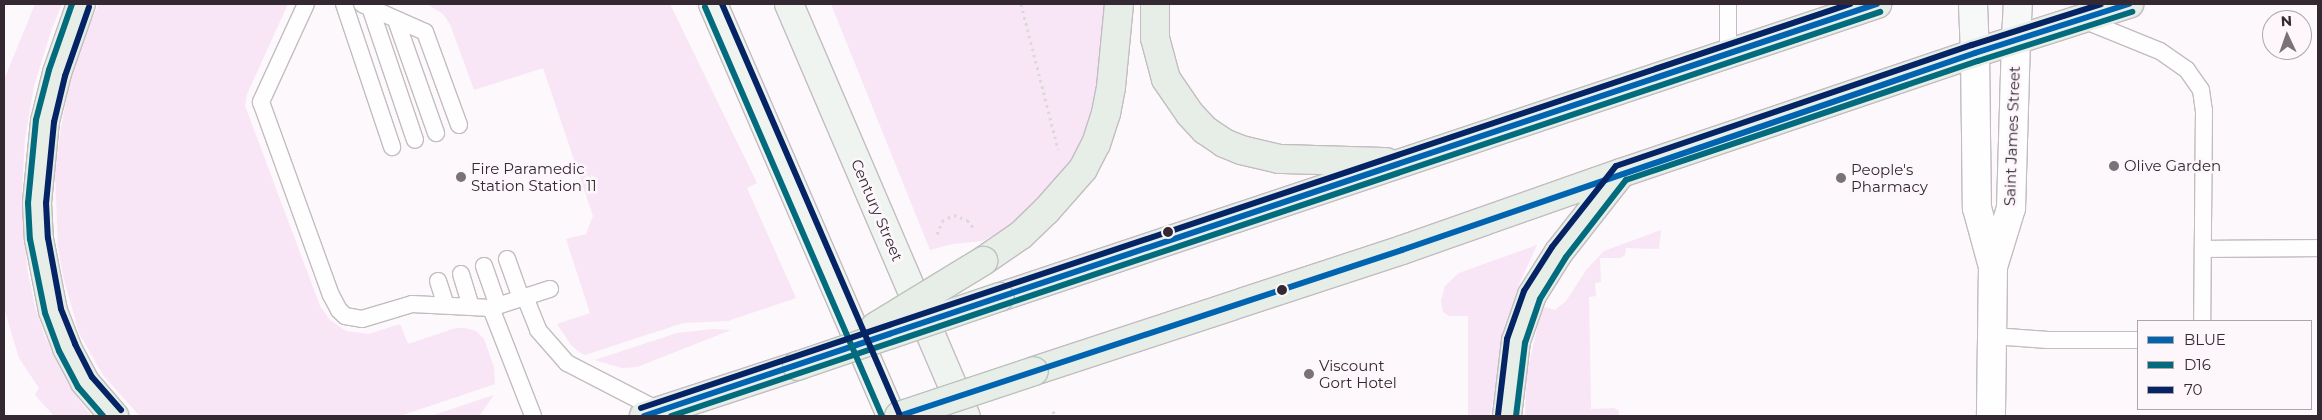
<!DOCTYPE html>
<html>
<head>
<meta charset="utf-8">
<style>
	body { margin:0 }
	#map { position:relative; width:2322px; height:420px; overflow:hidden; background:#fcf8fb; font-family:Montserrat,sans-serif }
	div>[style] { position:absolute }
	.green>* { inset:0; background:#f8e5f5 }
	.path>* { height:3px; margin-top:-1.5px; transform-origin:0; background:repeating-linear-gradient(90deg,#dad9da 0 2.5px,transparent 0 6.5px) }
	.roads { filter:drop-shadow(1px 0 #c3bcc1) drop-shadow(-1px 0 #c3bcc1) drop-shadow(0 1px #c3bcc1) drop-shadow(0 -1px #c3bcc1) }
	.lane>* { height:16px; margin:-8px; padding:0 8px; transform-origin:8px; border-radius:8px; background:#fffefe }
	.street>* { height:28px; margin:-14px; padding:0 14px; transform-origin:14px; border-radius:14px; background:#fffefe }
	.secondary>* { height:28px; margin:-14px; padding:0 14px; transform-origin:14px; border-radius:14px; background:#f7f9f8 }
	.primary>* { height:28px; margin:-14px; padding:0 14px; transform-origin:14px; border-radius:14px; background:#f0f4f1 }
	.highway>* { height:28px; margin:-14px; padding:0 14px; transform-origin:14px; border-radius:14px; background:#e6eee7 }
	.bridges { filter:drop-shadow(1px 0 #bcc2bd) drop-shadow(-1px 0 #bcc2bd) drop-shadow(0 1px #bcc2bd) drop-shadow(0 -1px #bcc2bd) }
	.highway-bridge>* { height:28px; margin:-14px; padding:0 14px; transform-origin:14px; border-radius:14px; background:#e6eee7 }
	.bus-1>* { height:6px; margin:-3px; padding:0 3px; transform-origin:3px; border-radius:3px; background:#0064b1 }
	.bus-2>* { height:6px; margin:-3px; padding:0 3px; transform-origin:3px; border-radius:3px; background:#026c7e }
	.bus-3>* { height:6px; margin:-3px; padding:0 3px; transform-origin:3px; border-radius:3px; background:#052465 }
	.dots>* { width:14px; height:14px; translate:-50% -50%; box-sizing:border-box; border:2px solid #fdf7fc; border-radius:50% }
	span { translate:-50% -50%; white-space:nowrap; text-align:center; line-height:1.15; -webkit-text-stroke:5px #fdf7fc; paint-order:stroke }
	.street-label { font-size:15px; color:#342933 }
	.poi-label { font-size:15px; color:#342933 }
	.left { translate:0 -50%; text-align:left }
	.frame { position:absolute; inset:0; border:5px solid #342933; pointer-events:none }
	.legend { position:absolute; left:2137px; top:320px; width:175px; height:90px; box-sizing:border-box; background:#fdf7fc; border:1px solid #ada5ac; margin:0; padding:6px 9px; list-style:none; font-size:15px; color:#342933 }
	.legend li { display:flex; align-items:center; gap:10px; height:25px }
	.legend b { width:25px; border:1px solid #ada5ac }
	.north { position:absolute; left:2262px; top:10px; width:50px; height:50px; box-sizing:border-box; background:#fdf7fc; border:1px solid #ada5ac; border-radius:50%; rotate:357deg; font-size:14px; font-weight:700; line-height:20px; text-align:center; color:#342933 }
	.north::after { content:''; display:block; margin:auto; width:18px; height:22px; background:#7a7179; clip-path:polygon(50% 0,100% 100%,50% 72%,0 100%) }
</style>
</head>
<body>
<div id="map">
	<div class="green">
		<div style="clip-path:polygon(35px 4px,62px 4px,51px 31px,34px 86px,25px 139px,22px 189px,27px 268px,35px 307px,45px 337px,79px 400px,92px 416px,54px 416px,35px 395px,39px 388px,19px 358px,4px 308px,4px 80px)"></div>
		<div style="clip-path:polygon(99px 4px,288px 4px,247px 94px,245px 106px,320px 306px,330px 320px,346px 331px,369px 334px,400px 324px,408px 344px,456px 328px,464px 328px,476px 331px,484px 339px,494px 367px,495px 384px,400px 416px,141px 416px,137px 413px,103px 375px,79px 333px,63px 276px,58px 246px,55px 172px,61px 128px,69px 85px,82px 41px)"></div>
		<div style="clip-path:polygon(427px 4px,670px 4px,757px 183px,747px 188px,796px 298px,728px 321px,683px 323px,585px 355px,579px 352px,571px 345px,557px 324px,590px 313px,566px 239px,586px 234px,593px 216px,543px 68px,474px 90px,450px 24px,443px 14px)"></div>
		<div style="clip-path:polygon(831px 4px,1104px 4px,1099px 75px,1091px 124px,1082px 148px,1048px 193px,1012px 224px,983px 241px,952px 244px,930px 250px)"></div>
		<div style="clip-path:polygon(1661px 230px,1659px 249px,1626px 248px,1625px 255px,1621px 258px,1600px 258px,1601px 282px,1595px 283px,1596px 296px,1589px 297px,1591px 409px,1614px 408px,1619px 411px,1619px 416px,1525px 416px,1527px 373px,1539px 319px,1544px 307px,1555px 310px,1566px 301px,1587px 269px,1604px 251px)"></div>
		<div style="clip-path:polygon(1537px 245px,1519px 284px,1503px 342px,1490px 416px,1468px 416px,1468px 316px,1449px 316px,1443px 312px,1441px 301px,1445px 286px,1459px 273px)"></div>
		<div style="clip-path:polygon(713px 329px,731px 330px,637px 367px,622px 368px,595px 360px,677px 333px)"></div>
		<div style="clip-path:polygon(494px 395px,479px 416px,431px 416px)"></div>
	</div>
	<div class="path">
		<div style="left:1021px;top:4px;width:150px;rotate:75.7deg"></div>
		<div style="left:937px;top:234px;width:14px;rotate:-69deg"></div>
		<div style="left:942px;top:221px;width:13px;rotate:-27deg"></div>
		<div style="left:954px;top:215px;width:14px;rotate:21deg"></div>
		<div style="left:967px;top:220px;width:11px;rotate:49deg"></div>
		<div style="left:1053px;top:411px;width:5px;rotate:68deg"></div>
	</div>
	<div class="roads">
		<div class="lane">
			<div style="left:306px;top:4px;width:108px;rotate:114.7deg"></div>
			<div style="left:261px;top:102px;width:205px;rotate:70.1deg"></div>
			<div style="left:331px;top:295px;width:17px;rotate:62deg"></div>
			<div style="left:339px;top:310px;width:8px;rotate:45deg"></div>
			<div style="left:345px;top:316px;width:17px;rotate:10deg"></div>
			<div style="left:362px;top:319px;width:52px;rotate:-16.7deg"></div>
			<div style="left:412px;top:304px;width:79px;rotate:2.9deg"></div>
			<div style="left:491px;top:308px;width:62px;rotate:-17.9deg"></div>
			<div style="left:344px;top:4px;width:151px;rotate:71.4deg"></div>
			<div style="left:362px;top:4px;width:69px;rotate:24deg"></div>
			<div style="left:425px;top:32px;width:99px;rotate:69.9deg"></div>
			<div style="left:370px;top:7px;width:140px;rotate:71.3deg"></div>
			<div style="left:2081px;top:19px;width:85px;rotate:22.1deg"></div>
			<div style="left:2160px;top:51px;width:33px;rotate:35deg"></div>
			<div style="left:2187px;top:70px;width:24px;rotate:55deg"></div>
			<div style="left:2201px;top:90px;width:21px;rotate:82deg"></div>
			<div style="left:2204px;top:111px;width:210px;rotate:90.5deg"></div>
			<div style="left:396px;top:20px;width:120px;rotate:70.5deg"></div>
			<div style="left:1728px;top:55px;width:51px;rotate:-90deg"></div>
			<div style="left:2204px;top:249px;width:114px;rotate:-0.5deg"></div>
			<div style="left:507px;top:259px;width:41px;rotate:70.3deg"></div>
			<div style="left:484px;top:266px;width:42px;rotate:70.7deg"></div>
			<div style="left:461px;top:274px;width:34px;rotate:73deg"></div>
			<div style="left:438px;top:281px;width:25px;rotate:72deg"></div>
			<div style="left:525px;top:297px;width:35px;rotate:68deg"></div>
			<div style="left:538px;top:330px;width:44px;rotate:48.7deg"></div>
			<div style="left:567px;top:363px;width:105px;rotate:27.3deg"></div>
			<div style="left:491px;top:308px;width:116px;rotate:68.7deg"></div>
			<div style="left:1993px;top:336px;width:55px;rotate:4.2deg"></div>
			<div style="left:2048px;top:340px;width:90px"></div>
		</div>
		<div class="street">
			<div style="left:1975px;top:53px;width:155px;rotate:89.3deg"></div>
			<div style="left:1977px;top:208px;width:61px;rotate:74.8deg"></div>
			<div style="left:1993px;top:267px;width:149px;rotate:90.8deg"></div>
			<div style="left:1993px;top:267px;width:62px;rotate:-73deg"></div>
			<div style="left:2011px;top:208px;width:169px;rotate:-88.3deg"></div>
		</div>
		<div class="secondary">
			<div style="left:1973px;top:4px;width:49px;rotate:87.7deg"></div>
			<div style="left:2016px;top:39px;width:35px;rotate:-87deg"></div>
		</div>
		<div class="primary">
			<div style="left:713px;top:4px;width:449px;rotate:66.6deg"></div>
			<div style="left:789px;top:4px;width:448px;rotate:66.8deg"></div>
		</div>
		<div class="highway">
			<div style="left:81px;top:4px;width:73px;rotate:109.2deg"></div>
			<div style="left:57px;top:73px;width:49px;rotate:104deg"></div>
			<div style="left:45px;top:121px;width:82px;rotate:95.6deg"></div>
			<div style="left:37px;top:203px;width:36px;rotate:87deg"></div>
			<div style="left:39px;top:239px;width:73px;rotate:79deg"></div>
			<div style="left:53px;top:311px;width:40px;rotate:69deg"></div>
			<div style="left:67px;top:348px;width:38px;rotate:62deg"></div>
			<div style="left:85px;top:382px;width:45px;rotate:49.5deg"></div>
			<div style="left:1155px;top:4px;width:34px;rotate:90deg"></div>
			<div style="left:1155px;top:38px;width:42px;rotate:75deg"></div>
			<div style="left:1166px;top:79px;width:42px;rotate:55.6deg"></div>
			<div style="left:1190px;top:114px;width:22px;rotate:47deg"></div>
			<div style="left:1205px;top:130px;width:23px;rotate:34deg"></div>
			<div style="left:1224px;top:143px;width:18px;rotate:22deg"></div>
			<div style="left:1241px;top:150px;width:39px;rotate:13deg"></div>
			<div style="left:1279px;top:159px;width:107px;rotate:1.6deg"></div>
			<div style="left:983px;top:261px;width:46px;rotate:-34.4deg"></div>
			<div style="left:1021px;top:235px;width:35px;rotate:-44deg"></div>
			<div style="left:1046px;top:211px;width:56px;rotate:-48.6deg"></div>
			<div style="left:1083px;top:169px;width:28px;rotate:-63deg"></div>
			<div style="left:1096px;top:144px;width:33px;rotate:-72deg"></div>
			<div style="left:1106px;top:113px;width:26px;rotate:-79deg"></div>
			<div style="left:1111px;top:87px;width:83px;rotate:-84.5deg"></div>
			<div style="left:1000px;top:297px;width:925px;rotate:-18.47deg"></div>
			<div style="left:1034px;top:371px;width:387px;rotate:-18.2deg"></div>
			<div style="left:1402px;top:250px;width:232px;rotate:-19.4deg"></div>
			<div style="left:1621px;top:173px;width:374px;rotate:-18.7deg"></div>
			<div style="left:1975px;top:53px;width:162px;rotate:-17.7deg"></div>
			<div style="left:644px;top:416px;width:161px;rotate:-18.1deg"></div>
			<div style="left:1507px;top:416px;width:76px;rotate:-83.2deg"></div>
			<div style="left:1516px;top:341px;width:49px;rotate:-70.8deg"></div>
			<div style="left:1532px;top:295px;width:51px;rotate:-57.9deg"></div>
			<div style="left:1559px;top:252px;width:100px;rotate:-51.9deg"></div>
		</div>
	</div>
	<div class="bridges">
		<div class="highway-bridge">
			<div style="left:875px;top:327px;width:127px;rotate:-31.4deg"></div>
			<div style="left:797px;top:366px;width:214px;rotate:-18.8deg"></div>
			<div style="left:899px;top:416px;width:142px;rotate:-18.4deg"></div>
		</div>
	</div>
	<div class="bus-1">
		<div style="left:644px;top:416px;width:1300px;rotate:-18.48deg"></div>
		<div style="left:899px;top:416px;width:530px;rotate:-18.26deg"></div>
		<div style="left:1402px;top:250px;width:606px;rotate:-18.97deg"></div>
		<div style="left:1975px;top:53px;width:162px;rotate:-17.7deg"></div>
	</div>
	<div class="bus-2">
		<div style="left:72px;top:4px;width:70px;rotate:109.2deg"></div>
		<div style="left:49px;top:70px;width:52px;rotate:104.6deg"></div>
		<div style="left:36px;top:120px;width:83px;rotate:95.5deg"></div>
		<div style="left:28px;top:203px;width:36px;rotate:87deg"></div>
		<div style="left:30px;top:239px;width:76px;rotate:78.5deg"></div>
		<div style="left:45px;top:313px;width:40px;rotate:69.8deg"></div>
		<div style="left:59px;top:351px;width:41px;rotate:62.2deg"></div>
		<div style="left:78px;top:387px;width:38px;rotate:49deg"></div>
		<div style="left:705px;top:7px;width:446px;rotate:66.6deg"></div>
		<div style="left:671px;top:416px;width:1275px;rotate:-18.48deg"></div>
		<div style="left:1516px;top:416px;width:74px;rotate:-83deg"></div>
		<div style="left:1525px;top:343px;width:46px;rotate:-71.2deg"></div>
		<div style="left:1540px;top:299px;width:49px;rotate:-58.2deg"></div>
		<div style="left:1566px;top:257px;width:98px;rotate:-52.1deg"></div>
		<div style="left:1626px;top:180px;width:372px;rotate:-18.7deg"></div>
		<div style="left:1978px;top:61px;width:162px;rotate:-17.7deg"></div>
	</div>
	<div class="bus-3">
		<div style="left:722px;top:4px;width:446px;rotate:66.6deg"></div>
		<div style="left:89px;top:7px;width:73px;rotate:109.2deg"></div>
		<div style="left:65px;top:76px;width:47px;rotate:103.4deg"></div>
		<div style="left:54px;top:122px;width:81px;rotate:95.6deg"></div>
		<div style="left:46px;top:203px;width:35px;rotate:87deg"></div>
		<div style="left:48px;top:238px;width:72px;rotate:79.6deg"></div>
		<div style="left:61px;top:309px;width:38px;rotate:68deg"></div>
		<div style="left:75px;top:344px;width:37px;rotate:63deg"></div>
		<div style="left:92px;top:377px;width:44px;rotate:48.7deg"></div>
		<div style="left:641px;top:408px;width:1275px;rotate:-18.48deg"></div>
		<div style="left:1498px;top:415px;width:77px;rotate:-83.2deg"></div>
		<div style="left:1507px;top:339px;width:51px;rotate:-70.5deg"></div>
		<div style="left:1524px;top:291px;width:52px;rotate:-57.5deg"></div>
		<div style="left:1552px;top:247px;width:103px;rotate:-51.7deg"></div>
		<div style="left:1616px;top:166px;width:376px;rotate:-18.8deg"></div>
		<div style="left:1972px;top:45px;width:135px;rotate:-17.6deg"></div>
	</div>
	<div class="dots">
		<div style="left:2114px;top:166px;background:#7a7179"></div>
		<div style="left:461px;top:177px;background:#7a7179"></div>
		<div style="left:1841px;top:178px;background:#7a7179"></div>
		<div style="left:1168px;top:232px;background:#342933"></div>
		<div style="left:1282px;top:290px;background:#342933"></div>
		<div style="left:1309px;top:374px;background:#7a7179"></div>
	</div>
	<div class="street-label">
		<span style="left:2012px;top:136px;rotate:-88deg">Saint James Street</span>
		<span style="left:877px;top:210px;rotate:67deg">Century Street</span>
	</div>
	<div class="poi-label">
		<span class="left" style="left:2124px;top:166px">Olive Garden</span>
		<span class="left" style="left:471px;top:177px">Fire Paramedic<br>Station Station 11</span>
		<span class="left" style="left:1851px;top:178px">People's<br>Pharmacy</span>
		<span class="left" style="left:1319px;top:374px">Viscount<br>Gort Hotel</span>
	</div>
	<div class="frame"></div>
	<ul class="legend">
	<li><b style="height:6px;background:#0064b1"></b>BLUE</li>
	<li><b style="height:6px;background:#026c7e"></b>D16</li>
	<li><b style="height:6px;background:#052465"></b>70</li>
	</ul>
	<div class="north">N</div>
</div>
</body>
</html>
